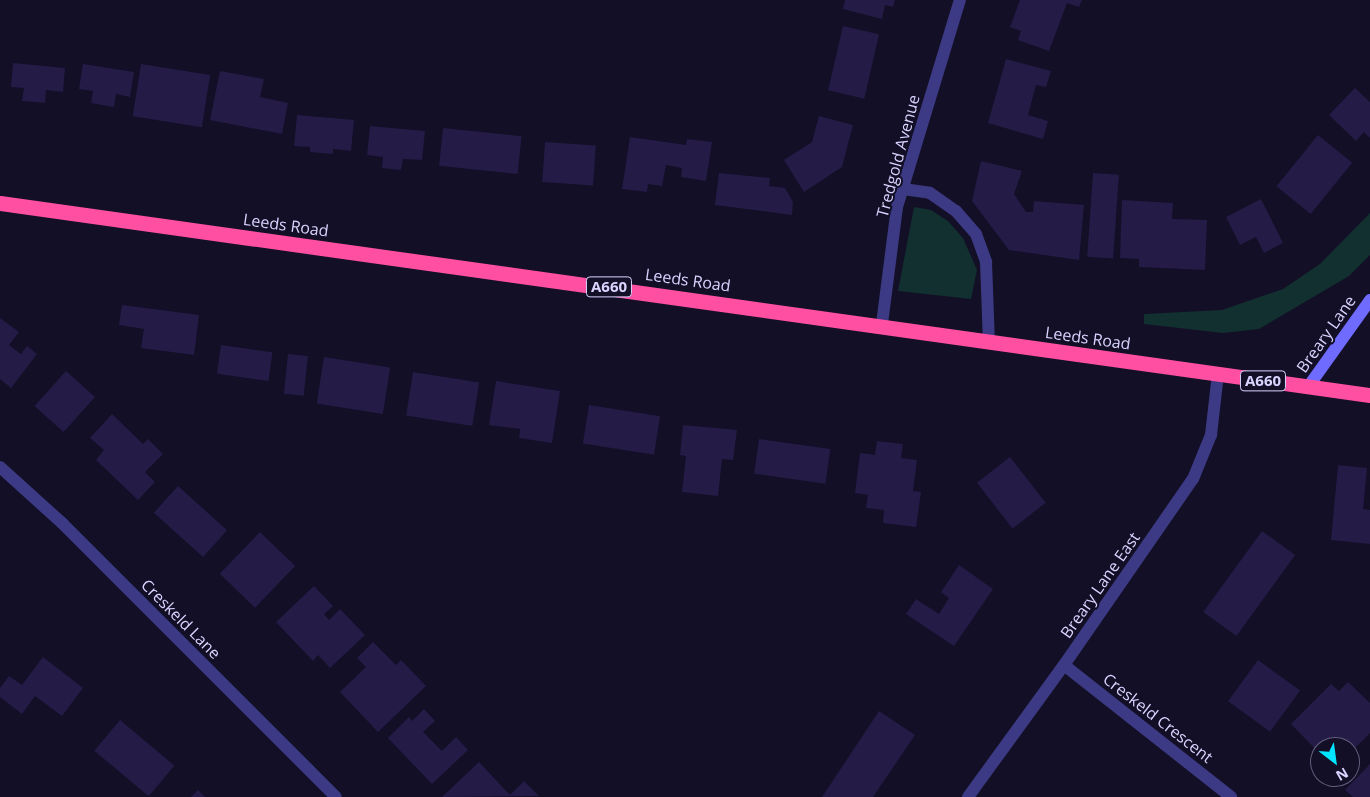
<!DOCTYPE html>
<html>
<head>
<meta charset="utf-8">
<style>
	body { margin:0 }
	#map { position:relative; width:1370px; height:797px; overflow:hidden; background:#130f26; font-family:"Open Sans",sans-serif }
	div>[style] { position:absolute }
	.green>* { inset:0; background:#12302f }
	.building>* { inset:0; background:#241b47; transform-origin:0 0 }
	.lane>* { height:12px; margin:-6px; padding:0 6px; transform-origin:6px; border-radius:6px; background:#3d3a85 }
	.street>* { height:12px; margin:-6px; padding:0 6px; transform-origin:6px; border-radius:6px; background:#3d3a85 }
	.secondary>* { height:12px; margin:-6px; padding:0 6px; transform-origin:6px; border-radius:6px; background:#6f6bff }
	.highway>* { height:15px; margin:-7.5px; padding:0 7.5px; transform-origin:7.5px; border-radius:7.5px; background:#ff4fa3 }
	span { translate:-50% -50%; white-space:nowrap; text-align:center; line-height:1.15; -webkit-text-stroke:4px #130f26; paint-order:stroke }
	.shield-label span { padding:1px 4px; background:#130f26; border:1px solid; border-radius:4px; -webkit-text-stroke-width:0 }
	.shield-label { font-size:15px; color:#d9d4ff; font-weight:700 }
	.street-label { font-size:16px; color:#d9d4ff }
	.north { position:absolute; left:1310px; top:737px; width:50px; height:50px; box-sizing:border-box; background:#130f26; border:1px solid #625e7d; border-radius:50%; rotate:150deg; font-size:14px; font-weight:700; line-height:20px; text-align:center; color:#d9d4ff }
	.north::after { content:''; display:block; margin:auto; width:18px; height:22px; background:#00e5ff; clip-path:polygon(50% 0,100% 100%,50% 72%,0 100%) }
</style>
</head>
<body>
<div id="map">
	<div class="green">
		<div style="clip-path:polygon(914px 207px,931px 210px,948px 221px,963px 238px,977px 270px,971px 299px,898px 291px)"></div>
		<div style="clip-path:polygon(1370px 213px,1370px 255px,1349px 276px,1259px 329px,1223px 333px,1144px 324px,1144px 314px,1222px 310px,1283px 289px,1320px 264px)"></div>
	</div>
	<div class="building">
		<div style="clip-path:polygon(845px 0,895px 0,893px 7px,885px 5px,882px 19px,843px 9px)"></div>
		<div style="clip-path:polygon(1020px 0,1082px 0,1079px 7px,1067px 3px,1049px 51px,1018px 40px,1021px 31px,1010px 27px)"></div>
		<div style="left:843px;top:26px;width:37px;height:66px;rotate:13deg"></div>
		<div style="clip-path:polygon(1006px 59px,1051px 71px,1046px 87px,1036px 85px,1028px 115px,1048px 121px,1043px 139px,988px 123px)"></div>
		<div style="clip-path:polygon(13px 63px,65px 68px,63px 92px,46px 90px,45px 103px,22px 101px,24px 88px,11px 87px)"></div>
		<div style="clip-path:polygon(83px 64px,134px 72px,130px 97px,116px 94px,114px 107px,91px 103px,93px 91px,79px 89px)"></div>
		<div style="left:141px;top:64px;width:70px;height:53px;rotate:9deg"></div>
		<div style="clip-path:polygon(220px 71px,264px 79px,260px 97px,288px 103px,282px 134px,210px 120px)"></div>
		<div style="clip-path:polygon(1355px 88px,1370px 102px,1370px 138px,1364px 132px,1356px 141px,1329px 115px)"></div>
		<div style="clip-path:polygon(297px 115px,354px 120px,351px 151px,333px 149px,333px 154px,310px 152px,310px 147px,294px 146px)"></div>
		<div style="clip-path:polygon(819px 116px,853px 125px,842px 167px,804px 192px,784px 160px,812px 142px)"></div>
		<div style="clip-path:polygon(370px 126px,425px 131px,422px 160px,403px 159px,401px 170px,382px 168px,383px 157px,367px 155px)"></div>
		<div style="left:443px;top:128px;width:79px;height:38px;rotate:6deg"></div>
		<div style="left:1318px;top:135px;width:44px;height:66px;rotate:39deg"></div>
		<div style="clip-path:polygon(630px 137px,686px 145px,687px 139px,712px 142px,706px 181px,681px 177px,682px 168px,666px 165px,662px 186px,648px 184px,647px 192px,622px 189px)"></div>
		<div style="left:545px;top:142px;width:51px;height:40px;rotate:4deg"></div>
		<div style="clip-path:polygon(981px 161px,1022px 171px,1014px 194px,1026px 212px,1033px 212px,1034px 201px,1084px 205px,1079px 260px,1009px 250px,972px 201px)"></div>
		<div style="clip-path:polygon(719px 173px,770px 178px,769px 186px,785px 188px,793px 202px,792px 215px,715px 205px)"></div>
		<div style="left:1093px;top:173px;width:26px;height:84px;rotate:4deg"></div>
		<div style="clip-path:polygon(1261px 199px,1283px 243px,1264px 253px,1256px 237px,1240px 245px,1226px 217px)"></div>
		<div style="clip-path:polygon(1122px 200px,1173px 203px,1172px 219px,1207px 220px,1205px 270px,1139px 267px,1139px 259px,1120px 258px)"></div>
		<div style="clip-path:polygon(122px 305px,199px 315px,194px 355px,141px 348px,144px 329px,119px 325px)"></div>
		<div style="clip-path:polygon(0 318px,19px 332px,9px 345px,21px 354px,27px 346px,37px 354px,11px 388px,0 379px)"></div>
		<div style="left:221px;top:345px;width:52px;height:29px;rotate:8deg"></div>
		<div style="left:288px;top:354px;width:20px;height:40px;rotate:6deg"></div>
		<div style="left:324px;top:357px;width:67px;height:47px;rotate:9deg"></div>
		<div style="left:66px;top:371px;width:39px;height:47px;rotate:42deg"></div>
		<div style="left:413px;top:372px;width:67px;height:44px;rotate:9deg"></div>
		<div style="clip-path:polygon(496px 381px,560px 391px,552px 443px,519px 438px,520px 429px,489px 425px)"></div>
		<div style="left:589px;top:405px;width:72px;height:39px;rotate:9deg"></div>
		<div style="clip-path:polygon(112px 414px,143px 444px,148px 439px,163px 454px,145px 472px,155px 482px,138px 500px,96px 460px,104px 450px,90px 438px)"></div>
		<div style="clip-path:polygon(683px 425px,737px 430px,733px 460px,722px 459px,718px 496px,682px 492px,686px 456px,680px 455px)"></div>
		<div style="left:759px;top:439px;width:72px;height:35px;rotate:8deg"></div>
		<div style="clip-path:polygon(877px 441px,903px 444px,901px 458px,917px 460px,913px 491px,921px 492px,916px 527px,883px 523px,884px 510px,866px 508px,868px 495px,855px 493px,860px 453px,875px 455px)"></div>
		<div style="left:1010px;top:457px;width:58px;height:42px;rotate:52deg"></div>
		<div style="clip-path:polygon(1338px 465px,1367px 468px,1363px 509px,1370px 510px,1370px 544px,1331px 540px)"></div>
		<div style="left:178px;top:486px;width:66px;height:36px;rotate:42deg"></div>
		<div style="left:1262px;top:531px;width:41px;height:100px;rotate:36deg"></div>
		<div style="left:260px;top:532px;width:49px;height:58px;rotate:44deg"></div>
		<div style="clip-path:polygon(959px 565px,993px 589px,954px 646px,906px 614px,916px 599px,939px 614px,949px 598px,941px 592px)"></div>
		<div style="clip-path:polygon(314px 586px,333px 606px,324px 614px,329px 620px,340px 609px,365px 635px,330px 668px,318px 655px,313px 661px,276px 622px)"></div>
		<div style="clip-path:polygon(373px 642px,396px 665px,401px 660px,426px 686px,378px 732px,340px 692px,366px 667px,357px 658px)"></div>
		<div style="clip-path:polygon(43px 657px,83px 688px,62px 716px,35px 696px,22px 714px,0 697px,0 688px,9px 676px,22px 685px)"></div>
		<div style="left:1258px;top:660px;width:52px;height:51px;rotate:36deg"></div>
		<div style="clip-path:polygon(1348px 682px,1370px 703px,1370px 733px,1350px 753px,1350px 747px,1341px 747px,1334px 740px,1327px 747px,1320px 747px,1320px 754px,1291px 724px,1331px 684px,1339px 691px)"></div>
		<div style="clip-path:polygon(424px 709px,435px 721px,423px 732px,442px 751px,456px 737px,468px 750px,432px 784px,388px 738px,409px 717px,412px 721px)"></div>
		<div style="clip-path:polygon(879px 711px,915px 735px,873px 797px,822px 797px)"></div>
		<div style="left:120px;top:720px;width:71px;height:40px;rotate:40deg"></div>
		<div style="clip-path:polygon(479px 762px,510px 795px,524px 781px,539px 796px,442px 797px)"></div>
		<div style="clip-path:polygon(1370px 764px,1370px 797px,1353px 797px,1345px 790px)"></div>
		<div style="clip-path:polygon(198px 790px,205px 797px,191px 797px)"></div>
	</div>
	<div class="lane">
		<div style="left:903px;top:189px;width:27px;rotate:8deg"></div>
		<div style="left:930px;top:193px;width:32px;rotate:35deg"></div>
		<div style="left:956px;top:211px;width:30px;rotate:49deg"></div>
		<div style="left:976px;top:234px;width:30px;rotate:70deg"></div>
		<div style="left:986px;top:262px;width:80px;rotate:87.9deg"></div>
	</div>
	<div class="street">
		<div style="left:882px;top:324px;width:118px;rotate:-82.7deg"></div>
		<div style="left:897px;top:207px;width:216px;rotate:-73.1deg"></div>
		<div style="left:0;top:467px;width:84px;rotate:42.1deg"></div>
		<div style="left:62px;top:523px;width:387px;rotate:45deg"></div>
		<div style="left:1064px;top:665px;width:213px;rotate:38.3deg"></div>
		<div style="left:968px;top:797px;width:163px;rotate:-54deg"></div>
		<div style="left:1064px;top:665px;width:226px;rotate:-55.3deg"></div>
		<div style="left:1193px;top:479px;width:48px;rotate:-67.8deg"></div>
		<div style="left:1211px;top:435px;width:61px;rotate:-83.5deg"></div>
	</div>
	<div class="secondary">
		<div style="left:1308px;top:387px;width:107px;rotate:-54.5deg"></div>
	</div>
	<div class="highway">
		<div style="left:0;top:203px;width:1383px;rotate:7.98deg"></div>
	</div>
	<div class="shield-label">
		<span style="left:609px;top:287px">A660</span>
		<span style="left:1263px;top:381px">A660</span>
	</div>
	<div class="street-label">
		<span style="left:898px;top:156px;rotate:-75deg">Tredgold Avenue</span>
		<span style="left:286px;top:225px;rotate:8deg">Leeds Road</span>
		<span style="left:688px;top:280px;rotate:8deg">Leeds Road</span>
		<span style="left:1326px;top:334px;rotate:-55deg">Breary Lane</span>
		<span style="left:1088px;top:338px;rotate:8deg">Leeds Road</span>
		<span style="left:1100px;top:585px;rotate:-55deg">Breary Lane East</span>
		<span style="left:181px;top:619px;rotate:45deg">Creskeld Lane</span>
		<span style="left:1158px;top:718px;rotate:38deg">Creskeld Crescent</span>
	</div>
	<div class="north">N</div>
</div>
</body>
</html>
